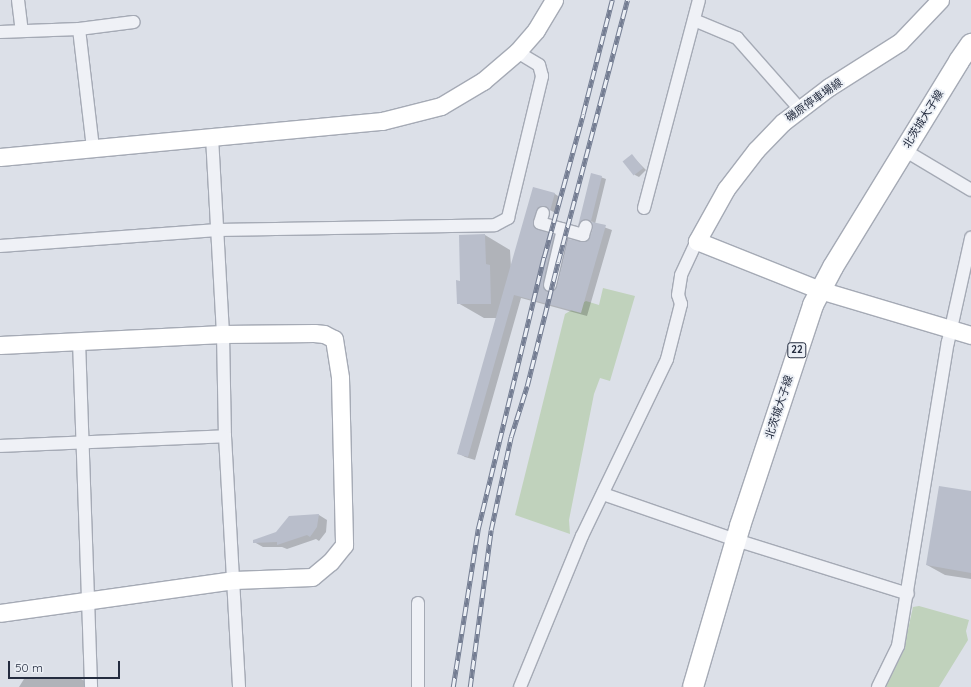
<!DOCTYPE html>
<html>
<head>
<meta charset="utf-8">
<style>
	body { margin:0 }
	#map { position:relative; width:971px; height:687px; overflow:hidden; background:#dce0e8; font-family:Quicksand,"Noto Sans JP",sans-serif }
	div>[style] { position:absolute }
	.green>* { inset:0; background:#c0d2bc }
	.shadow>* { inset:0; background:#0003 }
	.building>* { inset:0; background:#b9becb; transform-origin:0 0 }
	.roads { filter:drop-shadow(1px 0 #a5aab5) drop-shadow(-1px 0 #a5aab5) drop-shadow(0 1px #a5aab5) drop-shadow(0 -1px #a5aab5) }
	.street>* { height:12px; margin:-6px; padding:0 6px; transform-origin:6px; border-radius:6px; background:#eff1f6 }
	.secondary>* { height:17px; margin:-8.5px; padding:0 8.5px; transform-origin:8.5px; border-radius:8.5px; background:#fff }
	.primary>* { height:20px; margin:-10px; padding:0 10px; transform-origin:10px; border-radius:10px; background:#fff }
	.rail>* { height:4.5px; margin-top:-2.25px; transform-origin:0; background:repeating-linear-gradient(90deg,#ebeff5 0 9px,#747d92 0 18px); box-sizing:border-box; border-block:1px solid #747d92 }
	span { translate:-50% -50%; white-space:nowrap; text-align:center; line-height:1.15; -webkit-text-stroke:3.5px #ebeff5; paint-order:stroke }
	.shield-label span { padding:1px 3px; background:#ebeff5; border:1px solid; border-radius:3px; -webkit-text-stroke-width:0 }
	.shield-label { font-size:10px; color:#242c3f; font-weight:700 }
	.street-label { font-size:11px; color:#242c3f }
	.scale { position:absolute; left:8px; top:661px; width:112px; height:18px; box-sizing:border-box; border:2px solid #242c3f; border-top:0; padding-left:5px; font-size:12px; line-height:14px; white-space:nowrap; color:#242c3f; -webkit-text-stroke:3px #ebeff5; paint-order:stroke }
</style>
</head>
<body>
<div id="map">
	<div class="green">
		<div style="clip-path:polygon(603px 288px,635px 296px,610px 381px,600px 378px,594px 394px,569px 520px,570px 534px,515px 515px,565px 314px,586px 301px,599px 305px)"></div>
		<div style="clip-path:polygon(919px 606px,969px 620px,966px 631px,968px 640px,939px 687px,886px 687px,903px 652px,913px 607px)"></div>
	</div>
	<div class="shadow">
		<div style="clip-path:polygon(632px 156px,646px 170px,639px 177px,635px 175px)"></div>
		<div style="clip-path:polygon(592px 174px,606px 179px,595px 224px,612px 230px,587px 316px,521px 298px,475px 460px,465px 457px,458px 453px,497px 318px,484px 318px,458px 303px,461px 283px,460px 236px,485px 235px,510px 250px,511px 268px,534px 188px,555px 194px,561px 198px,557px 214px,550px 210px,545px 211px,539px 225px,541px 231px,560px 239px,549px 287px,549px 292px,553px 293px,585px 243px,591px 238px,594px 228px,593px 222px,589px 221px,583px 228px,579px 225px)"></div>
		<div style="clip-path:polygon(971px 492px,971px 579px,945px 575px,927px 565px)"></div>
		<div style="clip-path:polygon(319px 515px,327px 520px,326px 532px,319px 541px,316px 539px,287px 549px,282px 547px,263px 547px,254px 542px)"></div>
		<div style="clip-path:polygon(24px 679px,81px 679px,96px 687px,19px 687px)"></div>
	</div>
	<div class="building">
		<div style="left:632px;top:154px;width:18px;height:12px;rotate:52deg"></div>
		<div style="clip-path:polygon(591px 173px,602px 176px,591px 221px,584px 219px,578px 226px)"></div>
		<div style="clip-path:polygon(533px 187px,555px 193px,550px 211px,546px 206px,538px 207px,533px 221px,535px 228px,554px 235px,543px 283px,543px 288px,548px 292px,553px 292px,557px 287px,568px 239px,585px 242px,590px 237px,593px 228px,592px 222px,606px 225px,581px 313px,514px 295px,468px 457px,457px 454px)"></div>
		<div style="clip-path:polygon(485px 234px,486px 264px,490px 265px,491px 304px,457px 304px,456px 280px,460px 281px,459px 235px)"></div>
		<div style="clip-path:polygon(939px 486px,971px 491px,971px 573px,926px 565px)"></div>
		<div style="clip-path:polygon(319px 514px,317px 527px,310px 537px,307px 535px,277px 545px,277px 542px,253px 543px,253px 540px,276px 532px,289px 516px)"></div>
	</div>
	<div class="roads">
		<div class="street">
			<div style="left:18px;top:0;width:31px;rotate:83deg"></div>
			<div style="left:694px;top:20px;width:47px;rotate:22.7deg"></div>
			<div style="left:737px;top:38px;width:94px;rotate:48.5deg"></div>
			<div style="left:79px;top:29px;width:55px;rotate:-7.3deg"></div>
			<div style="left:0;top:32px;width:79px;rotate:-2.2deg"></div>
			<div style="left:79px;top:29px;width:120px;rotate:83.3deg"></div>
			<div style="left:212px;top:137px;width:197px;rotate:86.8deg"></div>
			<div style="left:223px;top:334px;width:102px;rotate:88.9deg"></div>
			<div style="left:225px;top:436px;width:251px;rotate:86.8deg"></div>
			<div style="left:904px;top:150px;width:78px;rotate:30.8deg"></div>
			<div style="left:644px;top:208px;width:215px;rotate:-75.2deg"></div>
			<div style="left:543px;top:213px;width:10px;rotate:107deg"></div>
			<div style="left:540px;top:223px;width:45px;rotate:15.6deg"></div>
			<div style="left:583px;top:235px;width:9px;rotate:-72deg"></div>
			<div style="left:0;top:246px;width:218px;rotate:-4.2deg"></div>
			<div style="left:217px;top:230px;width:278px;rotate:-1deg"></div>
			<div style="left:495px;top:225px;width:15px;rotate:-28deg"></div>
			<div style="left:508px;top:218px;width:146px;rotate:-76.5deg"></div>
			<div style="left:542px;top:76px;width:11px;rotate:-105deg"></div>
			<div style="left:539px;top:65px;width:26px;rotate:-149deg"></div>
			<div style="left:550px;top:285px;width:57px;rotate:-76.9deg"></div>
			<div style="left:79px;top:341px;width:346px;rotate:88deg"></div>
			<div style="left:0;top:446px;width:225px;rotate:-2.5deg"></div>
			<div style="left:603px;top:494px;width:141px;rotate:19.1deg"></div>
			<div style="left:736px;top:540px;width:180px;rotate:17.4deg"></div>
			<div style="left:418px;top:603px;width:84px;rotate:90deg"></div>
			<div style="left:520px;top:687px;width:163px;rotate:-67.7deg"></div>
			<div style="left:582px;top:536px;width:196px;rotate:-64.3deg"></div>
			<div style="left:667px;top:359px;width:57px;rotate:-75.7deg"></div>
			<div style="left:681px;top:304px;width:9px;rotate:-108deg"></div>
			<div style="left:678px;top:295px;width:20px;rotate:-81deg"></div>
			<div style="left:681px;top:275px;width:38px;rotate:-65deg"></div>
			<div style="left:878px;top:687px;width:46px;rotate:-64deg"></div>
			<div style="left:898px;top:646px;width:308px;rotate:-80.7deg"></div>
			<div style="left:948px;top:342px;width:107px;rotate:-77.5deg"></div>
		</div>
		<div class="secondary">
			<div style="left:940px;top:0;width:58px;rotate:133.6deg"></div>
			<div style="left:900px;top:42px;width:84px;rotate:147.6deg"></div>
			<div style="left:829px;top:87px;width:58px;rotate:142.7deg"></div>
			<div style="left:783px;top:122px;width:39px;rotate:134deg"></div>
			<div style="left:756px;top:150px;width:49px;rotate:127.6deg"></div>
			<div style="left:726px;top:189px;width:60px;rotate:119.1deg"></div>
			<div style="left:697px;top:241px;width:132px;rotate:21.7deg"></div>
			<div style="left:820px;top:290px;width:158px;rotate:16.6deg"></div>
			<div style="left:0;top:157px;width:384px;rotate:-5.4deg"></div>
			<div style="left:382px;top:121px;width:61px;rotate:-14.3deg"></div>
			<div style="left:441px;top:106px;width:49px;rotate:-30.8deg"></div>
			<div style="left:483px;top:81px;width:45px;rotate:-40.5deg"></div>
			<div style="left:517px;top:52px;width:29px;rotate:-49deg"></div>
			<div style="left:536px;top:30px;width:35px;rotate:-59deg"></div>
			<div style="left:0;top:345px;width:223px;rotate:-2.8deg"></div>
			<div style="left:223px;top:334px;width:91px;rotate:-0.6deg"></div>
			<div style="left:314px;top:333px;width:10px;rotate:6deg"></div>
			<div style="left:324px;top:334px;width:11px;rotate:27deg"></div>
			<div style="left:334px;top:339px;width:39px;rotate:81deg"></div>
			<div style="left:340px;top:378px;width:167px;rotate:88.6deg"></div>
			<div style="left:344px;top:545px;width:22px;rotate:129deg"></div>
			<div style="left:330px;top:562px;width:23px;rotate:140deg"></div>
			<div style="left:312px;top:577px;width:78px;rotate:177.8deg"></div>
			<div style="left:234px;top:580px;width:236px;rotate:172deg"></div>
		</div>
		<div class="primary">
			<div style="left:693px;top:687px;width:168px;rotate:-73.7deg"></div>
			<div style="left:740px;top:526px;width:233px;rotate:-71.7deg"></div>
			<div style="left:813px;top:305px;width:43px;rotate:-62.2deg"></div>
			<div style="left:833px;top:267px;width:241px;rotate:-58.5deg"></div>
			<div style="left:959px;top:61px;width:21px;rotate:-55deg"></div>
		</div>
	</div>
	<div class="rail">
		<div style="left:453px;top:687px;width:160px;rotate:-81deg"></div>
		<div style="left:478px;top:529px;width:280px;rotate:-76.4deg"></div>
		<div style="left:544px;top:257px;width:148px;rotate:-74.7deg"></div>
		<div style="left:583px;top:114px;width:118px;rotate:-75.7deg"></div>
		<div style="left:470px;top:687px;width:158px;rotate:-82.4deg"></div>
		<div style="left:491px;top:530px;width:95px;rotate:-77.9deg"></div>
		<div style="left:511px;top:437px;width:53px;rotate:-72.6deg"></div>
		<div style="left:527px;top:386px;width:128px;rotate:-76deg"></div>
		<div style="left:558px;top:262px;width:271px;rotate:-75.2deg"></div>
	</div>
	<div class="shield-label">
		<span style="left:797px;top:350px">22</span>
	</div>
	<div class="street-label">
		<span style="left:814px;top:100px;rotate:-35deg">磯原停車場線</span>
		<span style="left:923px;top:119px;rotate:-58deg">北茨城大子線</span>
		<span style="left:779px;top:407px;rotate:-72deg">北茨城大子線</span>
	</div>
	<div class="scale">50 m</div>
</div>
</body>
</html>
